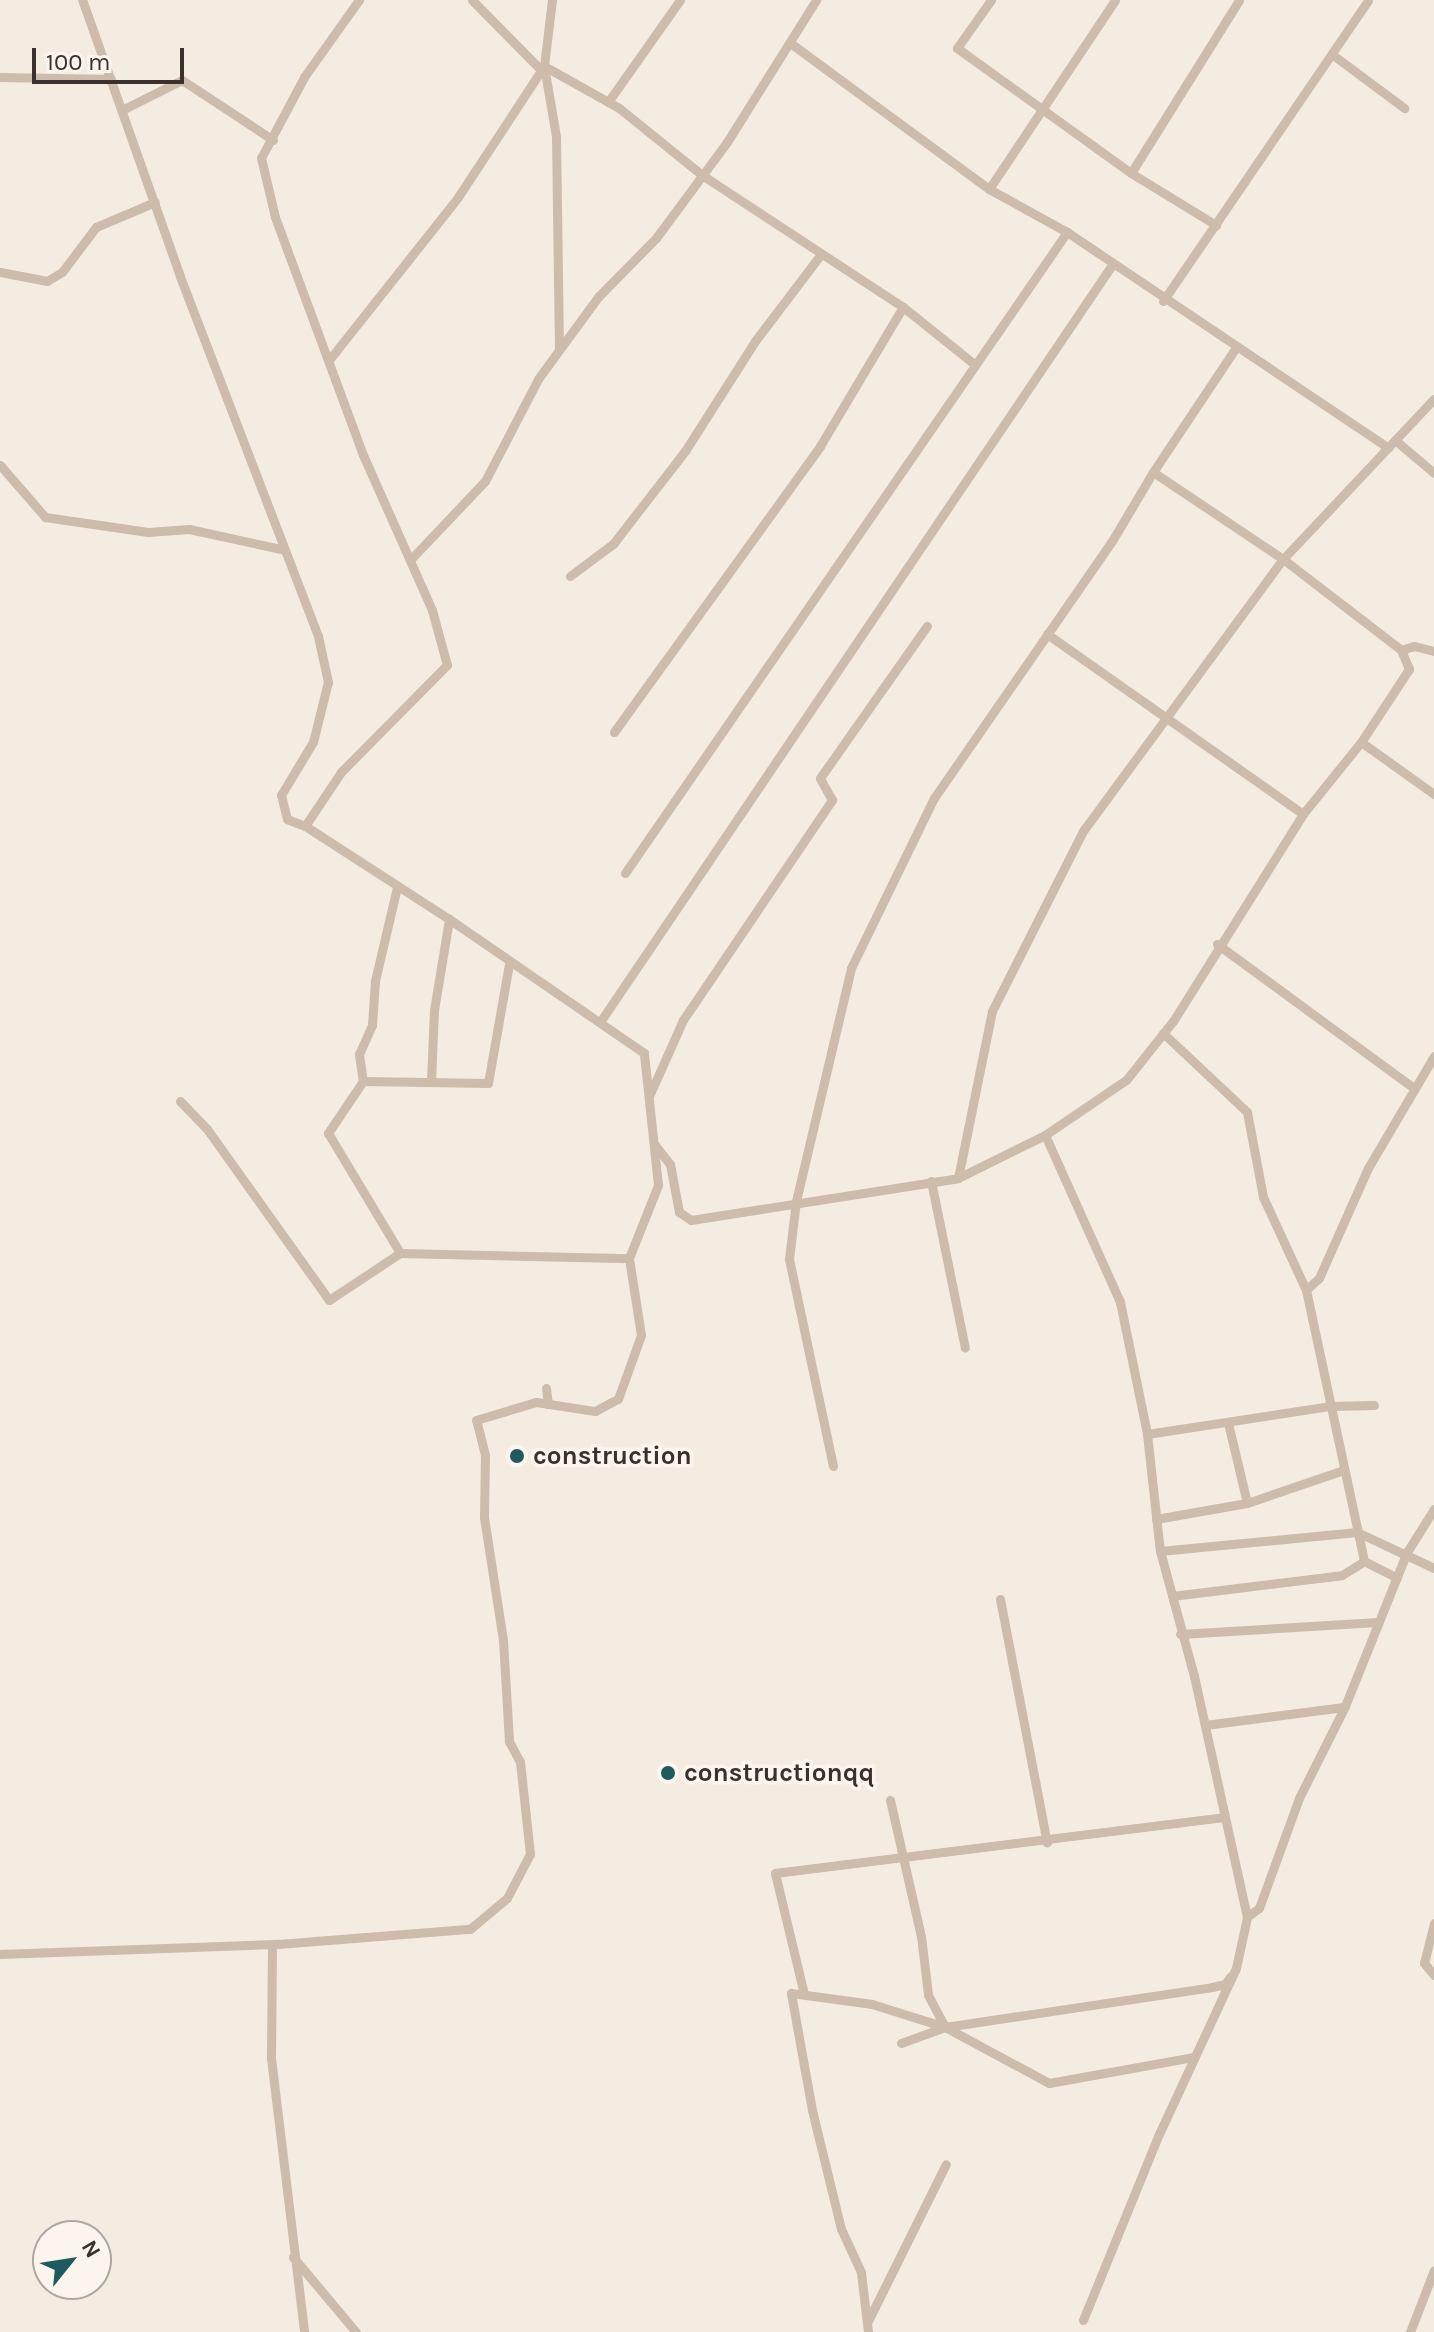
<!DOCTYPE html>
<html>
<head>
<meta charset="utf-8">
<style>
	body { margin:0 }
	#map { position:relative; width:1434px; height:2332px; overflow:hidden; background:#f4ebe1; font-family:Karla,sans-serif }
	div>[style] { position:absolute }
	.minor>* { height:9px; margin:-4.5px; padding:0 4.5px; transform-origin:4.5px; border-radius:4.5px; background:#cdbbac }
	.dots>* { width:22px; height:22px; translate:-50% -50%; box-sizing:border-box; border:4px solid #fbf5ee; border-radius:50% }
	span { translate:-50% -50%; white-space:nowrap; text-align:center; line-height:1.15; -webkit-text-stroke:7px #fbf5ee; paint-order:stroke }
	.poi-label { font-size:26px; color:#3b302b; font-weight:700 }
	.left { translate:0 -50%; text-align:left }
	.north { position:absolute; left:32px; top:2220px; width:80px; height:80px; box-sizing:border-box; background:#fbf5ee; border:2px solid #aea6a0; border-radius:50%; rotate:60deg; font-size:22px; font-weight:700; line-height:32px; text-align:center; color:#3b302b }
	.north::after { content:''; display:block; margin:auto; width:28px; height:36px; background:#1f5a5e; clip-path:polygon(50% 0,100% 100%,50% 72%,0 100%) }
	.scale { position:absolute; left:32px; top:48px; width:152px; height:36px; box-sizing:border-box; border:4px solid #3b302b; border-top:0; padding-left:10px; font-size:24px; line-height:28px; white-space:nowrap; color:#3b302b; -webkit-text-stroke:6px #fbf5ee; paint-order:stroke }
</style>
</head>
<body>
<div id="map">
	<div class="minor">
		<div style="left:472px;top:0;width:95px;rotate:45.4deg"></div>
		<div style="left:552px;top:0;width:66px;rotate:96.9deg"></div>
		<div style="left:544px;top:66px;width:71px;rotate:80.3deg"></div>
		<div style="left:556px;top:136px;width:214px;rotate:89.2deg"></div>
		<div style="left:991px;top:0;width:59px;rotate:125.3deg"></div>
		<div style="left:957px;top:48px;width:214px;rotate:35.7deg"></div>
		<div style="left:1131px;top:173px;width:100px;rotate:31.5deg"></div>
		<div style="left:793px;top:45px;width:243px;rotate:36.3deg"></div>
		<div style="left:989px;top:189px;width:89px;rotate:28.9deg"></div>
		<div style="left:1067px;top:232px;width:387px;rotate:33.9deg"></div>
		<div style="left:1333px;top:55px;width:89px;rotate:36.7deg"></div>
		<div style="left:0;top:77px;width:111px;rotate:1deg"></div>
		<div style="left:608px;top:102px;width:125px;rotate:-54.8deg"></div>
		<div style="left:122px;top:110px;width:67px;rotate:-26.6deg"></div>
		<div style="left:182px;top:80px;width:109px;rotate:33.4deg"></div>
		<div style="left:1131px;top:173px;width:204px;rotate:-58deg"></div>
		<div style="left:989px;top:189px;width:227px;rotate:-56.3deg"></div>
		<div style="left:0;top:272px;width:48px;rotate:10.8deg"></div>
		<div style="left:47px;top:281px;width:17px;rotate:-31deg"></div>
		<div style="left:62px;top:272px;width:56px;rotate:-52.9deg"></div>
		<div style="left:96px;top:227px;width:64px;rotate:-23deg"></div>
		<div style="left:1163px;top:301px;width:364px;rotate:-55.7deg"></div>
		<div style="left:329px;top:360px;width:208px;rotate:-51.6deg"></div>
		<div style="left:458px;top:197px;width:157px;rotate:-56.7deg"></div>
		<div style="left:544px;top:66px;width:86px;rotate:29.2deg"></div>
		<div style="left:619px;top:108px;width:107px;rotate:38.9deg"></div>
		<div style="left:702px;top:175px;width:240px;rotate:33.3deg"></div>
		<div style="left:903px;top:307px;width:90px;rotate:38.7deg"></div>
		<div style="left:1395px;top:440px;width:51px;rotate:40.2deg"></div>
		<div style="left:0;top:465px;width:69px;rotate:49.1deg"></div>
		<div style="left:45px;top:517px;width:104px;rotate:8.3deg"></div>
		<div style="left:148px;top:532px;width:41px;rotate:-4.2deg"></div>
		<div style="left:189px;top:529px;width:98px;rotate:12.3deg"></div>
		<div style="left:1153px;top:472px;width:148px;rotate:-56.3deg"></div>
		<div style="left:411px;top:559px;width:108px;rotate:-46.5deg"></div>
		<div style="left:485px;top:481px;width:115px;rotate:-62.5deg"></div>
		<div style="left:538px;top:379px;width:102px;rotate:-53.8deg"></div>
		<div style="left:598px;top:297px;width:83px;rotate:-45.5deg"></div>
		<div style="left:656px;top:238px;width:119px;rotate:-53.5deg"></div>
		<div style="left:727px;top:142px;width:168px;rotate:-57.9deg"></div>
		<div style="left:570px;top:576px;width:54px;rotate:-36.7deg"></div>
		<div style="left:613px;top:544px;width:118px;rotate:-52.3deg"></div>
		<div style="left:685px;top:451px;width:130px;rotate:-57.5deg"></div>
		<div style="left:755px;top:341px;width:109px;rotate:-52.8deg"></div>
		<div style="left:1047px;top:634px;width:313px;rotate:35.1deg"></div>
		<div style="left:1401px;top:650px;width:14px;rotate:-17deg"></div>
		<div style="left:1414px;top:646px;width:21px;rotate:14deg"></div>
		<div style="left:614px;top:732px;width:352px;rotate:-54.2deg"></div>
		<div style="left:820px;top:446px;width:162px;rotate:-59.2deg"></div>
		<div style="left:1361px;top:742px;width:90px;rotate:35.5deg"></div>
		<div style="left:305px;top:826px;width:65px;rotate:-56.3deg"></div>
		<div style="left:341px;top:772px;width:151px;rotate:-45.3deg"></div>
		<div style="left:447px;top:665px;width:57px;rotate:-105.3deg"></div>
		<div style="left:432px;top:610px;width:170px;rotate:-114deg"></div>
		<div style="left:363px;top:455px;width:254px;rotate:-110.3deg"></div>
		<div style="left:275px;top:217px;width:61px;rotate:-103.3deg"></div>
		<div style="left:261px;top:158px;width:92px;rotate:-62deg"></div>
		<div style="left:304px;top:77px;width:95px;rotate:-54.5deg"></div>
		<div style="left:625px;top:873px;width:779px;rotate:-55.41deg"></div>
		<div style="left:397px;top:887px;width:97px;rotate:103.2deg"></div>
		<div style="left:375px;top:981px;width:44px;rotate:93.9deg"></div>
		<div style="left:372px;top:1025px;width:32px;rotate:114deg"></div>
		<div style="left:359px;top:1054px;width:27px;rotate:82deg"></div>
		<div style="left:363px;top:1081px;width:125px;rotate:0.9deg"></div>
		<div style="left:488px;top:1083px;width:121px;rotate:-80deg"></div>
		<div style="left:1217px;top:944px;width:244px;rotate:36.2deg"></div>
		<div style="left:600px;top:1022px;width:914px;rotate:-55.93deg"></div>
		<div style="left:1163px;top:1033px;width:115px;rotate:43.2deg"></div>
		<div style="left:1247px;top:1112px;width:86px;rotate:79.3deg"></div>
		<div style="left:1263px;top:1197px;width:102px;rotate:65.2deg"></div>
		<div style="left:1306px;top:1290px;width:277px;rotate:77.9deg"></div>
		<div style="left:363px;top:1081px;width:63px;rotate:123.9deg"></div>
		<div style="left:328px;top:1133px;width:140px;rotate:59deg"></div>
		<div style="left:431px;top:1081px;width:71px;rotate:-87.6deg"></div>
		<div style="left:434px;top:1010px;width:92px;rotate:-80.6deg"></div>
		<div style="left:650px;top:1094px;width:81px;rotate:-66deg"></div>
		<div style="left:683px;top:1020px;width:266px;rotate:-55.9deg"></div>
		<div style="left:832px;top:800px;width:25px;rotate:-119deg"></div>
		<div style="left:820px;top:778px;width:186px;rotate:-54.9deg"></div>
		<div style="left:180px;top:1101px;width:39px;rotate:46deg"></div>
		<div style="left:207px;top:1129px;width:210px;rotate:54.5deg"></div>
		<div style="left:329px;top:1300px;width:85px;rotate:-33.5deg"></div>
		<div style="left:400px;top:1253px;width:229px;rotate:1.3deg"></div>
		<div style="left:1045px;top:1135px;width:183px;rotate:65.8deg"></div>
		<div style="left:1120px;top:1302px;width:135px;rotate:78.4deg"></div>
		<div style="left:1147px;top:1434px;width:118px;rotate:83.7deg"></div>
		<div style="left:1160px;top:1551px;width:130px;rotate:74.8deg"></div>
		<div style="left:1194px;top:1676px;width:247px;rotate:77.6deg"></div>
		<div style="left:655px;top:1145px;width:24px;rotate:52deg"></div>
		<div style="left:670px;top:1164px;width:49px;rotate:79.4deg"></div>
		<div style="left:679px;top:1212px;width:14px;rotate:34deg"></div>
		<div style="left:691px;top:1220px;width:270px;rotate:-8.9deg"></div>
		<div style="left:958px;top:1178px;width:170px;rotate:-78.5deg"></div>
		<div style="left:992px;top:1011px;width:202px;rotate:-63.2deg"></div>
		<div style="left:1083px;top:831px;width:338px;rotate:-53.7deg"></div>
		<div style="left:1283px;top:559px;width:220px;rotate:-46.7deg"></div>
		<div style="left:931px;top:1181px;width:170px;rotate:78.5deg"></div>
		<div style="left:1306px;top:1290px;width:18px;rotate:-43deg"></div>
		<div style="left:1319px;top:1278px;width:120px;rotate:-66deg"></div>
		<div style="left:1368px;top:1168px;width:130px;rotate:-59.5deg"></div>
		<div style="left:546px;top:1388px;width:16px;rotate:83deg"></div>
		<div style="left:1228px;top:1423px;width:82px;rotate:76.6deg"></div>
		<div style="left:1147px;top:1434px;width:186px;rotate:-8.7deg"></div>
		<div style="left:1331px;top:1406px;width:43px;rotate:-1.3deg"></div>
		<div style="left:833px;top:1466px;width:212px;rotate:-102deg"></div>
		<div style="left:789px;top:1259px;width:58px;rotate:-83.1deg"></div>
		<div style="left:796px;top:1201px;width:239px;rotate:-76.7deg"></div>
		<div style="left:851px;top:968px;width:189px;rotate:-64deg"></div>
		<div style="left:934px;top:798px;width:313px;rotate:-55.3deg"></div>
		<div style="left:1112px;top:541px;width:80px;rotate:-59.3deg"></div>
		<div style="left:1153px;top:472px;width:156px;rotate:33.8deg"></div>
		<div style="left:1283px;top:559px;width:149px;rotate:37.6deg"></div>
		<div style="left:1401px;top:650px;width:21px;rotate:67deg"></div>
		<div style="left:1409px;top:669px;width:87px;rotate:123.3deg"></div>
		<div style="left:1361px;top:742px;width:92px;rotate:128.9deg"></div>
		<div style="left:1303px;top:814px;width:244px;rotate:122.1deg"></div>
		<div style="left:1173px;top:1021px;width:75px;rotate:128.5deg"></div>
		<div style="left:1126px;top:1080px;width:98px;rotate:145.8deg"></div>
		<div style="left:1045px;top:1135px;width:97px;rotate:153.7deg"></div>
		<div style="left:1156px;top:1519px;width:92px;rotate:-10deg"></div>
		<div style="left:1247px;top:1503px;width:99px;rotate:-18.8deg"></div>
		<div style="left:1160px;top:1551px;width:198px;rotate:-5.5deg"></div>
		<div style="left:1357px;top:1532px;width:85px;rotate:25.1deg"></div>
		<div style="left:1172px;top:1596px;width:171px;rotate:-7deg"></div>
		<div style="left:1342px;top:1575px;width:26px;rotate:-32deg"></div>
		<div style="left:1364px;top:1561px;width:37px;rotate:27deg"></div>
		<div style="left:1000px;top:1599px;width:248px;rotate:79.1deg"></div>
		<div style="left:1180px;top:1634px;width:198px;rotate:-3.5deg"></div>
		<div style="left:1205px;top:1725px;width:140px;rotate:-7.4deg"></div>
		<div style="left:890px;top:1800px;width:139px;rotate:77.2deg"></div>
		<div style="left:921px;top:1936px;width:59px;rotate:83.2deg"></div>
		<div style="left:928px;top:1995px;width:36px;rotate:62deg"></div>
		<div style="left:1434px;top:1923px;width:41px;rotate:104deg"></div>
		<div style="left:1424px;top:1963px;width:16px;rotate:50deg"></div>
		<div style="left:272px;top:1944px;width:114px;rotate:90.5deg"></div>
		<div style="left:271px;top:2058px;width:276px;rotate:83.1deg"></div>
		<div style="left:0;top:1954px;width:278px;rotate:-2.1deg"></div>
		<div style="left:278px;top:1944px;width:193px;rotate:-4.5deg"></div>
		<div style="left:470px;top:1929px;width:48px;rotate:-40deg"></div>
		<div style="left:507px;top:1898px;width:50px;rotate:-62.4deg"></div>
		<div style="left:530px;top:1854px;width:93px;rotate:-96.2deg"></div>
		<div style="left:520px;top:1762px;width:24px;rotate:-118deg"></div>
		<div style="left:509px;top:1741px;width:101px;rotate:-93.4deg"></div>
		<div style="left:503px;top:1640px;width:124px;rotate:-98.8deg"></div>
		<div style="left:484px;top:1517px;width:62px;rotate:-89.1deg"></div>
		<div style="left:485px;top:1455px;width:36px;rotate:-104deg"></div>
		<div style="left:476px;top:1420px;width:63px;rotate:-16.7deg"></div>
		<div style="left:536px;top:1402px;width:60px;rotate:8.7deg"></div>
		<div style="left:595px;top:1411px;width:26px;rotate:-28deg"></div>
		<div style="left:618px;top:1399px;width:68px;rotate:-70.2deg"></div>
		<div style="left:641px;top:1335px;width:78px;rotate:-98.9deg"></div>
		<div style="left:629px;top:1258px;width:79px;rotate:-68.3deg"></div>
		<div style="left:658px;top:1185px;width:133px;rotate:-96.1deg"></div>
		<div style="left:644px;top:1053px;width:237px;rotate:-145.5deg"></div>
		<div style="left:449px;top:919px;width:171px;rotate:-147.1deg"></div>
		<div style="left:305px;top:826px;width:19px;rotate:-159deg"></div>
		<div style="left:287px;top:819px;width:25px;rotate:-104deg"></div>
		<div style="left:281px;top:795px;width:62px;rotate:-58.9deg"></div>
		<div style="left:313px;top:742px;width:62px;rotate:-76deg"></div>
		<div style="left:328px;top:682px;width:47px;rotate:-102.3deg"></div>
		<div style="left:318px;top:636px;width:386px;rotate:-111deg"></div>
		<div style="left:180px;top:276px;width:293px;rotate:-109.5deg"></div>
		<div style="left:804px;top:1994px;width:124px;rotate:-103.5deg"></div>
		<div style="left:775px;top:1873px;width:450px;rotate:-7.1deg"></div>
		<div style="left:901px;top:2043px;width:47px;rotate:-20deg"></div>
		<div style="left:945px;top:2027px;width:270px;rotate:-8.5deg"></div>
		<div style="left:1212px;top:1987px;width:13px;rotate:-13deg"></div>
		<div style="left:1225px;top:1984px;width:9px;rotate:-54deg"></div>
		<div style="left:293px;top:2257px;width:98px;rotate:50deg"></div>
		<div style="left:1083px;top:2320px;width:201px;rotate:-67.8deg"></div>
		<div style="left:1159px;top:2134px;width:183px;rotate:-65.1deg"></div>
		<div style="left:1236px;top:1968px;width:52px;rotate:-77.8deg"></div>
		<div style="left:1247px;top:1917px;width:15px;rotate:-37deg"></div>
		<div style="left:1259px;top:1908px;width:117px;rotate:-70deg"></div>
		<div style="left:1299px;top:1798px;width:103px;rotate:-63.4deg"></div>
		<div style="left:1345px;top:1706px;width:166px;rotate:-68.1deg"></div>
		<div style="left:1407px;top:1552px;width:51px;rotate:-57.9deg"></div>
		<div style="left:868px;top:2321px;width:175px;rotate:-63.6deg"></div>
		<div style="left:868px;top:2332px;width:60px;rotate:-96.7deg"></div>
		<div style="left:861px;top:2272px;width:47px;rotate:-114.9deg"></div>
		<div style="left:841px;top:2229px;width:122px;rotate:-103.7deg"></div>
		<div style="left:812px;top:2110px;width:119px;rotate:-100.2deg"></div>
		<div style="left:791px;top:1993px;width:82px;rotate:7.7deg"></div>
		<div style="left:872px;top:2004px;width:77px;rotate:17.5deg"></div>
		<div style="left:945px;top:2027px;width:118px;rotate:28.3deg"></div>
		<div style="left:1049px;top:2083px;width:146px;rotate:-10.2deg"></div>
		<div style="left:1410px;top:2332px;width:66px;rotate:-68.8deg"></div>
	</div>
	<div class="dots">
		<div style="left:517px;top:1456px;background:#1f5a5e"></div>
		<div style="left:668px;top:1773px;background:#1f5a5e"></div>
	</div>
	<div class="poi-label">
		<span class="left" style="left:533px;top:1456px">construction</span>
		<span class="left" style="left:684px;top:1773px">constructionqq</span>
	</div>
	<div class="north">N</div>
	<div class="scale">100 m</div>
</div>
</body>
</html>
